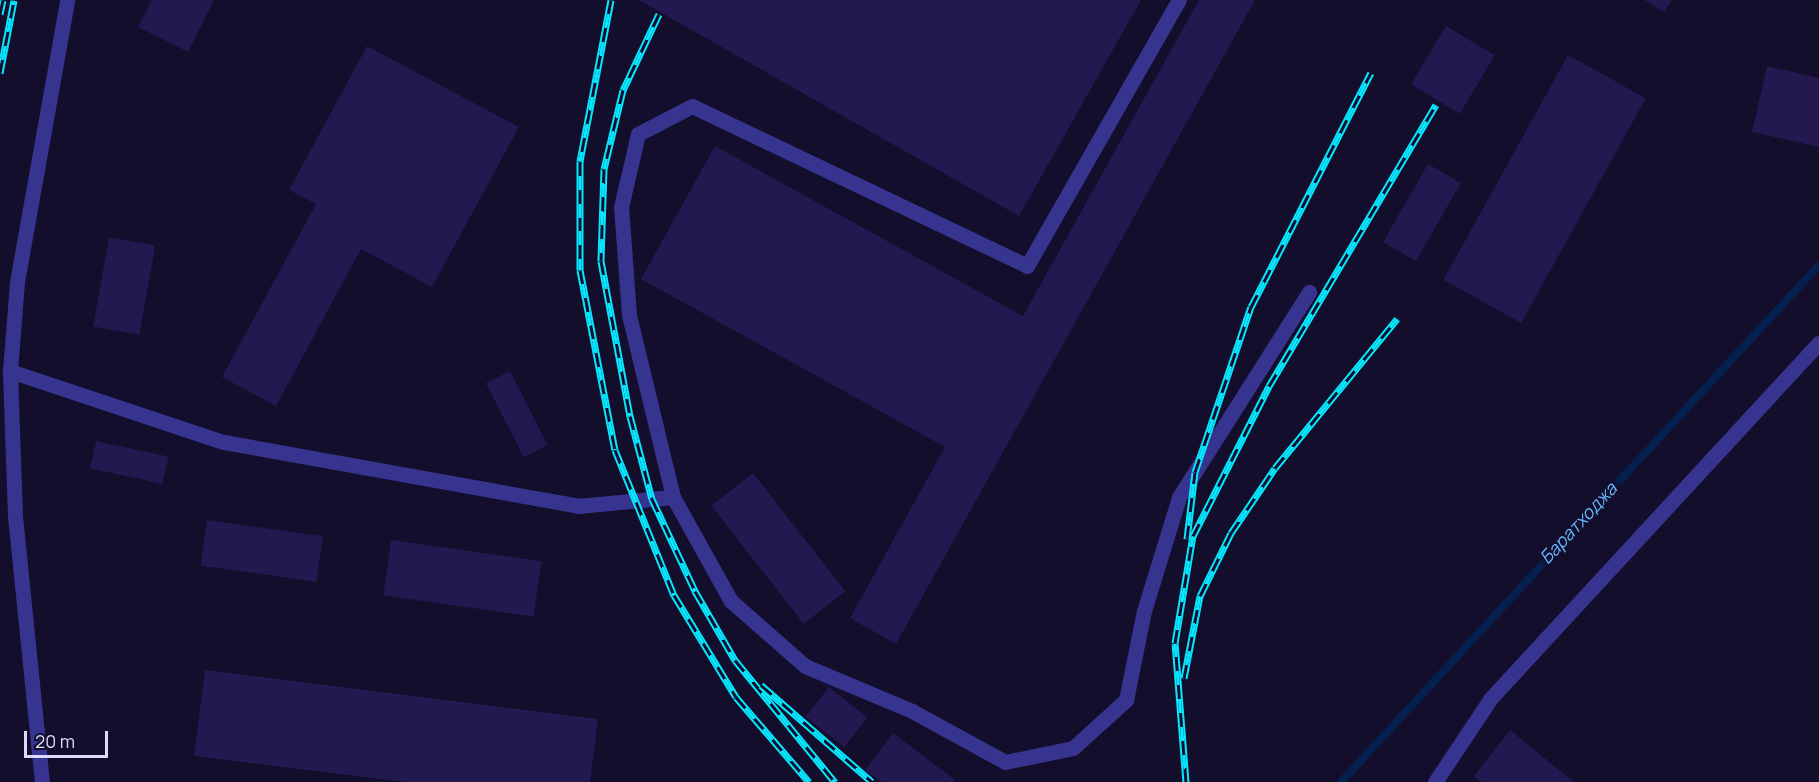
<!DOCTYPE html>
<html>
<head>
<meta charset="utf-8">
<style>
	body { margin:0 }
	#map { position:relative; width:1819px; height:782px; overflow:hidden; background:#130e2c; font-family:Manrope,sans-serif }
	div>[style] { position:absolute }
	.stream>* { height:8px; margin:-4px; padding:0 4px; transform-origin:4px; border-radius:4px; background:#05204e }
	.building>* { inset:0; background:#23184f; transform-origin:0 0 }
	.service>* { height:15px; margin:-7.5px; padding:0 7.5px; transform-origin:7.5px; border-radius:7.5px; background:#37348f }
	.tertiary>* { height:15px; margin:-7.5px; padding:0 7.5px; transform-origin:7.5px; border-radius:7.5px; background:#37348f }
	.rail>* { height:7px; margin-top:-3.5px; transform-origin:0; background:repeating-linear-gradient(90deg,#130e2c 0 14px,#05e8ff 0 28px); box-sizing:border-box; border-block:2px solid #05e8ff }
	span { translate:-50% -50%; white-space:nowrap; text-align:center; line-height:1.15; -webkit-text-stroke:6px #130e2c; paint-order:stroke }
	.water-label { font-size:18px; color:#67b9ff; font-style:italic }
	.scale { position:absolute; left:24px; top:731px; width:84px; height:27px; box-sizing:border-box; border:3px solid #ddd9ff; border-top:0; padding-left:8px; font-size:18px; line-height:21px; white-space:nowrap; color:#ddd9ff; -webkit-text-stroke:4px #130e2c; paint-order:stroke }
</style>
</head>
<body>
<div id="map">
	<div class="stream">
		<div style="left:1341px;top:782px;width:704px;rotate:-47.24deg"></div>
	</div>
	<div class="building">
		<div style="clip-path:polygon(152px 0,214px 0,188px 52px,138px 27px)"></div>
		<div style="clip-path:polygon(639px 0,1141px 0,1019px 216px)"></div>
		<div style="clip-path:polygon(1199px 0,1255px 0,896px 644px,850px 618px,945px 447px,641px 279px,715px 146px,1023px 316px)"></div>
		<div style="clip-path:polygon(1644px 0,1672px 0,1664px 12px)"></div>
		<div style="left:1446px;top:26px;width:57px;height:68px;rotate:31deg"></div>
		<div style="clip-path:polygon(367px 46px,519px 127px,432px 287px,361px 249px,276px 406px,222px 377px,316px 204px,289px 190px)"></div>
		<div style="left:1568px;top:55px;width:89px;height:257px;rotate:29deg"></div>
		<div style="clip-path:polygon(1767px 66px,1819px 78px,1819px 147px,1752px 132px)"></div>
		<div style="left:1428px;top:164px;width:38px;height:90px;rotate:30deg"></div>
		<div style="left:109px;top:237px;width:47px;height:91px;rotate:10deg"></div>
		<div style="left:510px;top:371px;width:83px;height:27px;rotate:63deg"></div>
		<div style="left:96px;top:441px;width:74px;height:28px;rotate:12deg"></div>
		<div style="left:753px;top:473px;width:150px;height:53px;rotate:52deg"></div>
		<div style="left:207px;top:520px;width:117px;height:46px;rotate:8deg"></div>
		<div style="left:391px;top:540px;width:152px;height:56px;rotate:8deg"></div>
		<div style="clip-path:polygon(205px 670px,598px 719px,590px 782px,405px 782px,194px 756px)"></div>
		<div style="left:829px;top:687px;width:49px;height:38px;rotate:38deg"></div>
		<div style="clip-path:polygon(1510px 730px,1574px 782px,1481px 782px,1474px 776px)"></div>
		<div style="clip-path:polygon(893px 733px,955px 780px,953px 782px,882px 782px,865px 770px)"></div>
	</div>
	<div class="service">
		<div style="left:10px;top:371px;width:225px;rotate:18.4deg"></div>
		<div style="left:224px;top:442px;width:360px;rotate:10.2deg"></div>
		<div style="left:578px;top:506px;width:95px;rotate:-5.4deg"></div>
		<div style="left:673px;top:497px;width:119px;rotate:60.9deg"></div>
		<div style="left:731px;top:601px;width:98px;rotate:41.3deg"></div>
		<div style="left:805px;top:666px;width:116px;rotate:22.8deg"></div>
		<div style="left:912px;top:711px;width:106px;rotate:28.7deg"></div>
		<div style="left:1005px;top:762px;width:69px;rotate:-11.6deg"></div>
		<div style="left:1073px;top:748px;width:72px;rotate:-42.2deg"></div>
		<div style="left:1126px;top:700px;width:91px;rotate:-78.6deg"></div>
		<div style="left:1144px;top:611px;width:119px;rotate:-72.9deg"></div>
		<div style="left:1179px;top:497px;width:243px;rotate:-57.6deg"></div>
		<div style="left:673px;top:497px;width:187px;rotate:-103.6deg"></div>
		<div style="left:629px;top:315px;width:108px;rotate:-94.2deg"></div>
		<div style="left:621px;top:207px;width:75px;rotate:-76.9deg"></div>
		<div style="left:638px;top:134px;width:61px;rotate:-27.4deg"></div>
		<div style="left:692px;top:106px;width:371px;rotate:25.5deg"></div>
		<div style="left:1027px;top:266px;width:306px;rotate:-60.3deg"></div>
		<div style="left:1435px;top:782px;width:101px;rotate:-56.3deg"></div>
		<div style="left:1491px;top:698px;width:483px;rotate:-47.3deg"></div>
	</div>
	<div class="tertiary">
		<div style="left:42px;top:782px;width:267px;rotate:-95.8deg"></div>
		<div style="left:15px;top:516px;width:145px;rotate:-92deg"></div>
		<div style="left:10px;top:371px;width:89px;rotate:-85.5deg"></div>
		<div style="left:17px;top:282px;width:286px;rotate:-79.9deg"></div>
	</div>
	<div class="rail">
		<div style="left:611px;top:0;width:164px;rotate:100.9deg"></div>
		<div style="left:580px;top:161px;width:109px;rotate:90deg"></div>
		<div style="left:580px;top:270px;width:183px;rotate:79deg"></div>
		<div style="left:615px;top:450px;width:157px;rotate:67.9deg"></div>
		<div style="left:674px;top:595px;width:119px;rotate:58.7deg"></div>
		<div style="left:736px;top:697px;width:112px;rotate:49.3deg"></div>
		<div style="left:0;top:14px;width:14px;rotate:-78deg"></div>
		<div style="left:659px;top:14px;width:84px;rotate:115.3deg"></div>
		<div style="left:623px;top:90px;width:81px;rotate:103.5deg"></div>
		<div style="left:604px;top:169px;width:92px;rotate:91.9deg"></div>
		<div style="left:601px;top:261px;width:158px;rotate:79.4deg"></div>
		<div style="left:630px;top:416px;width:86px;rotate:75.2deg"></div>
		<div style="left:652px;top:499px;width:102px;rotate:64.9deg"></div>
		<div style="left:695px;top:591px;width:80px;rotate:59.9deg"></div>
		<div style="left:735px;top:660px;width:158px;rotate:50.7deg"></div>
		<div style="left:0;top:73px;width:74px;rotate:-79.1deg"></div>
		<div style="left:1187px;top:539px;width:67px;rotate:-83.2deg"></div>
		<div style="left:1195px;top:472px;width:174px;rotate:-71.3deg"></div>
		<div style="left:1251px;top:307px;width:263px;rotate:-62.9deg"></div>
		<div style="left:1184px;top:678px;width:84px;rotate:-79deg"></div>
		<div style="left:1200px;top:596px;width:70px;rotate:-63.8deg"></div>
		<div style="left:1231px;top:533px;width:78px;rotate:-55.9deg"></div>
		<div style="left:1275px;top:468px;width:193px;rotate:-50.7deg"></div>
		<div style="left:761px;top:685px;width:147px;rotate:41.1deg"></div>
		<div style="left:1186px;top:782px;width:139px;rotate:-94.5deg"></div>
		<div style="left:1175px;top:643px;width:109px;rotate:-80.5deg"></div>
		<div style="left:1193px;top:536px;width:168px;rotate:-63.1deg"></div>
		<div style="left:1269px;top:386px;width:327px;rotate:-59.3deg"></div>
	</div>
	<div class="water-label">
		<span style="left:1578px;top:523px;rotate:-47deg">Баратходжа</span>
	</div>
	<div class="scale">20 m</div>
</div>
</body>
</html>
